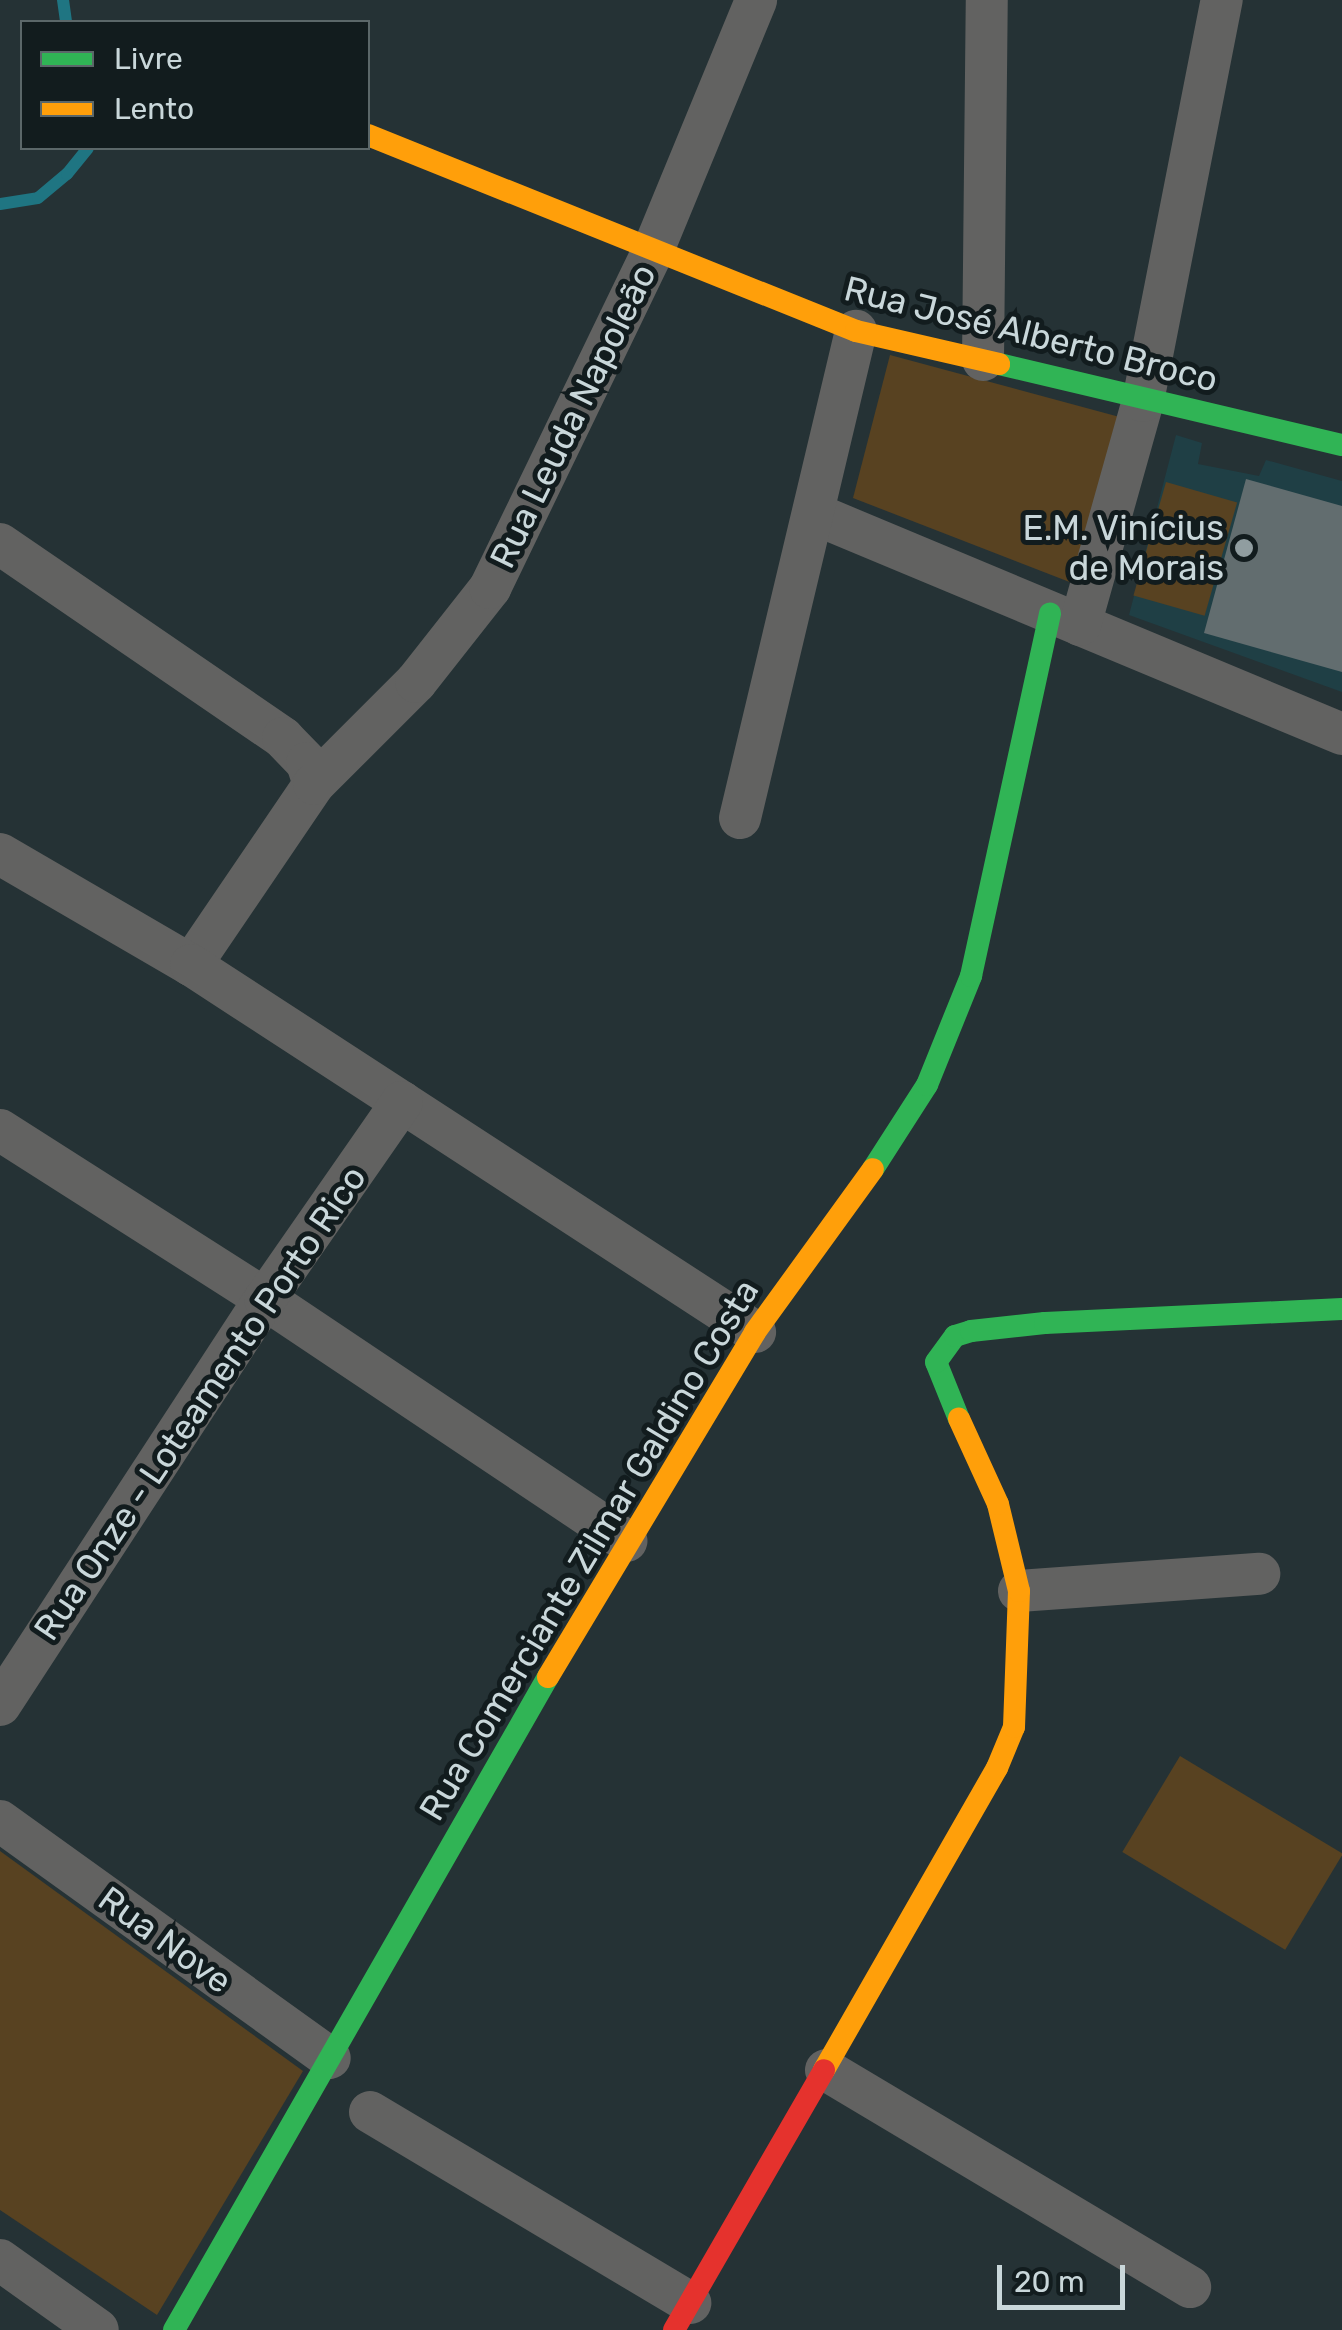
<!DOCTYPE html>
<html>
<head>
<meta charset="utf-8">
<style>
	body { margin:0 }
	#map { position:relative; width:1342px; height:2330px; overflow:hidden; background:#253235; font-family:Rubik,sans-serif }
	div>[style] { position:absolute }
	.built>* { inset:0; background:#1f3f45 }
	.green>* { inset:0; background:#584221; transform-origin:0 0 }
	.stream>* { height:12px; margin:-6px; padding:0 6px; transform-origin:6px; border-radius:6px; background:#1f7582 }
	.building>* { inset:0; background:#626d6f }
	.street>* { height:42px; margin:-21px; padding:0 21px; transform-origin:21px; border-radius:21px; background:#626261 }
	.fast>* { height:22px; margin:-11px; padding:0 11px; transform-origin:11px; border-radius:11px; background:#30b455 }
	.slow>* { height:22px; margin:-11px; padding:0 11px; transform-origin:11px; border-radius:11px; background:#ff9f0a }
	.jam>* { height:22px; margin:-11px; padding:0 11px; transform-origin:11px; border-radius:11px; background:#e5322d }
	.dots>* { width:28px; height:28px; translate:-50% -50%; box-sizing:border-box; border:5px solid #121c1e; border-radius:50% }
	span { translate:-50% -50%; white-space:nowrap; text-align:center; line-height:1.15; -webkit-text-stroke:10px #121c1e; paint-order:stroke }
	.street-label { font-size:35px; color:#c9d7da }
	.poi-label { font-size:35px; color:#c9d7da }
	.right { translate:-100% -50%; text-align:right }
	.legend { position:absolute; left:20px; top:20px; width:350px; height:130px; box-sizing:border-box; background:#121c1e; border:2px solid #5b6769; margin:0; padding:12px 18px; list-style:none; font-size:30px; color:#c9d7da }
	.legend li { display:flex; align-items:center; gap:20px; height:50px }
	.legend b { width:50px; border:2px solid #5b6769 }
	.scale { position:absolute; left:997px; top:2265px; width:128px; height:45px; box-sizing:border-box; border:5px solid #c9d7da; border-top:0; padding-left:12px; font-size:30px; line-height:35px; white-space:nowrap; color:#c9d7da; -webkit-text-stroke:8px #121c1e; paint-order:stroke }
</style>
</head>
<body>
<div id="map">
	<div class="built">
		<div style="clip-path:polygon(1176px 435px,1202px 443px,1198px 464px,1259px 476px,1266px 460px,1342px 481px,1342px 692px,1129px 615px)"></div>
	</div>
	<div class="green">
		<div style="clip-path:polygon(890px 355px,1127px 419px,1085px 588px,853px 498px)"></div>
		<div style="left:1166px;top:482px;width:74px;height:118px;rotate:16deg"></div>
		<div style="left:1180px;top:1756px;width:190px;height:112px;rotate:31deg"></div>
		<div style="clip-path:polygon(0 1851px,303px 2071px,157px 2315px,0 2210px)"></div>
	</div>
	<div class="stream">
		<div style="left:63px;top:0;width:22px;rotate:82deg"></div>
		<div style="left:0;top:204px;width:38px;rotate:-9deg"></div>
		<div style="left:38px;top:198px;width:38px;rotate:-40deg"></div>
		<div style="left:67px;top:174px;width:33px;rotate:-51deg"></div>
	</div>
	<div class="building">
		<div style="clip-path:polygon(1246px 479px,1342px 506px,1342px 672px,1204px 633px)"></div>
	</div>
	<div class="street">
		<div style="left:983px;top:360px;width:360px;rotate:-89.4deg"></div>
		<div style="left:815px;top:514px;width:571px;rotate:22.66deg"></div>
		<div style="left:0;top:544px;width:343px;rotate:34.4deg"></div>
		<div style="left:283px;top:738px;width:35px;rotate:46deg"></div>
		<div style="left:307px;top:763px;width:22px;rotate:72deg"></div>
		<div style="left:314px;top:784px;width:219px;rotate:124.2deg"></div>
		<div style="left:1080px;top:625px;width:233px;rotate:-74.3deg"></div>
		<div style="left:1143px;top:401px;width:409px;rotate:-78.9deg"></div>
		<div style="left:314px;top:784px;width:144px;rotate:-45deg"></div>
		<div style="left:416px;top:682px;width:120px;rotate:-51.8deg"></div>
		<div style="left:490px;top:588px;width:377px;rotate:-64.2deg"></div>
		<div style="left:654px;top:248px;width:268px;rotate:-67.6deg"></div>
		<div style="left:740px;top:818px;width:501px;rotate:-76.6deg"></div>
		<div style="left:0;top:854px;width:221px;rotate:30.2deg"></div>
		<div style="left:191px;top:965px;width:673px;rotate:33.05deg"></div>
		<div style="left:0;top:1130px;width:314px;rotate:32.5deg"></div>
		<div style="left:265px;top:1299px;width:435px;rotate:33.8deg"></div>
		<div style="left:1019px;top:1591px;width:241px;rotate:-4.1deg"></div>
		<div style="left:0;top:1705px;width:485px;rotate:-56.9deg"></div>
		<div style="left:265px;top:1299px;width:240px;rotate:-55.2deg"></div>
		<div style="left:0;top:1821px;width:406px;rotate:35.7deg"></div>
		<div style="left:826px;top:2070px;width:424px;rotate:30.8deg"></div>
		<div style="left:370px;top:2112px;width:373px;rotate:30.8deg"></div>
		<div style="left:0;top:2260px;width:120px;rotate:35.5deg"></div>
	</div>
	<div class="fast">
		<div style="left:999px;top:364px;width:352px;rotate:13.3deg"></div>
		<div style="left:873px;top:1169px;width:100px;rotate:-57.3deg"></div>
		<div style="left:927px;top:1085px;width:118px;rotate:-68deg"></div>
		<div style="left:971px;top:976px;width:371px;rotate:-77.7deg"></div>
		<div style="left:959px;top:1419px;width:61px;rotate:-112deg"></div>
		<div style="left:936px;top:1362px;width:32px;rotate:-54deg"></div>
		<div style="left:955px;top:1336px;width:17px;rotate:-17deg"></div>
		<div style="left:971px;top:1331px;width:74px;rotate:-6.2deg"></div>
		<div style="left:1045px;top:1323px;width:297px;rotate:-2.7deg"></div>
		<div style="left:174px;top:2330px;width:753px;rotate:-60.2deg"></div>
	</div>
	<div class="slow">
		<div style="left:368px;top:135px;width:526px;rotate:21.88deg"></div>
		<div style="left:856px;top:331px;width:147px;rotate:13deg"></div>
		<div style="left:548px;top:1677px;width:402px;rotate:-59deg"></div>
		<div style="left:755px;top:1332px;width:201px;rotate:-54.1deg"></div>
		<div style="left:824px;top:2070px;width:348px;rotate:-60.2deg"></div>
		<div style="left:997px;top:1768px;width:44px;rotate:-67.5deg"></div>
		<div style="left:1014px;top:1727px;width:136px;rotate:-87.9deg"></div>
		<div style="left:1019px;top:1591px;width:89px;rotate:-103.6deg"></div>
		<div style="left:998px;top:1504px;width:94px;rotate:-114.6deg"></div>
	</div>
	<div class="jam">
		<div style="left:674px;top:2330px;width:300px;rotate:-60deg"></div>
	</div>
	<div class="dots">
		<div style="left:1244px;top:548px;background:#909da0"></div>
	</div>
	<div class="street-label">
		<span style="left:1031px;top:334px;rotate:14deg">Rua José Alberto Broco</span>
		<span style="left:573px;top:416px;rotate:-64deg">Rua Leuda Napoleão</span>
		<span style="left:200px;top:1403px;rotate:-56deg">Rua Onze - Loteamento Porto Rico</span>
		<span style="left:589px;top:1550px;rotate:-59deg">Rua Comerciante Zilmar Galdino Costa</span>
		<span style="left:165px;top:1940px;rotate:36deg">Rua Nove</span>
	</div>
	<div class="poi-label">
		<span class="right" style="left:1224px;top:548px">E.M. Vinícius<br>de Morais</span>
	</div>
	<ul class="legend">
	<li><b style="height:12px;background:#30b455"></b>Livre</li>
	<li><b style="height:12px;background:#ff9f0a"></b>Lento</li>
	</ul>
	<div class="scale">20 m</div>
</div>
</body>
</html>
